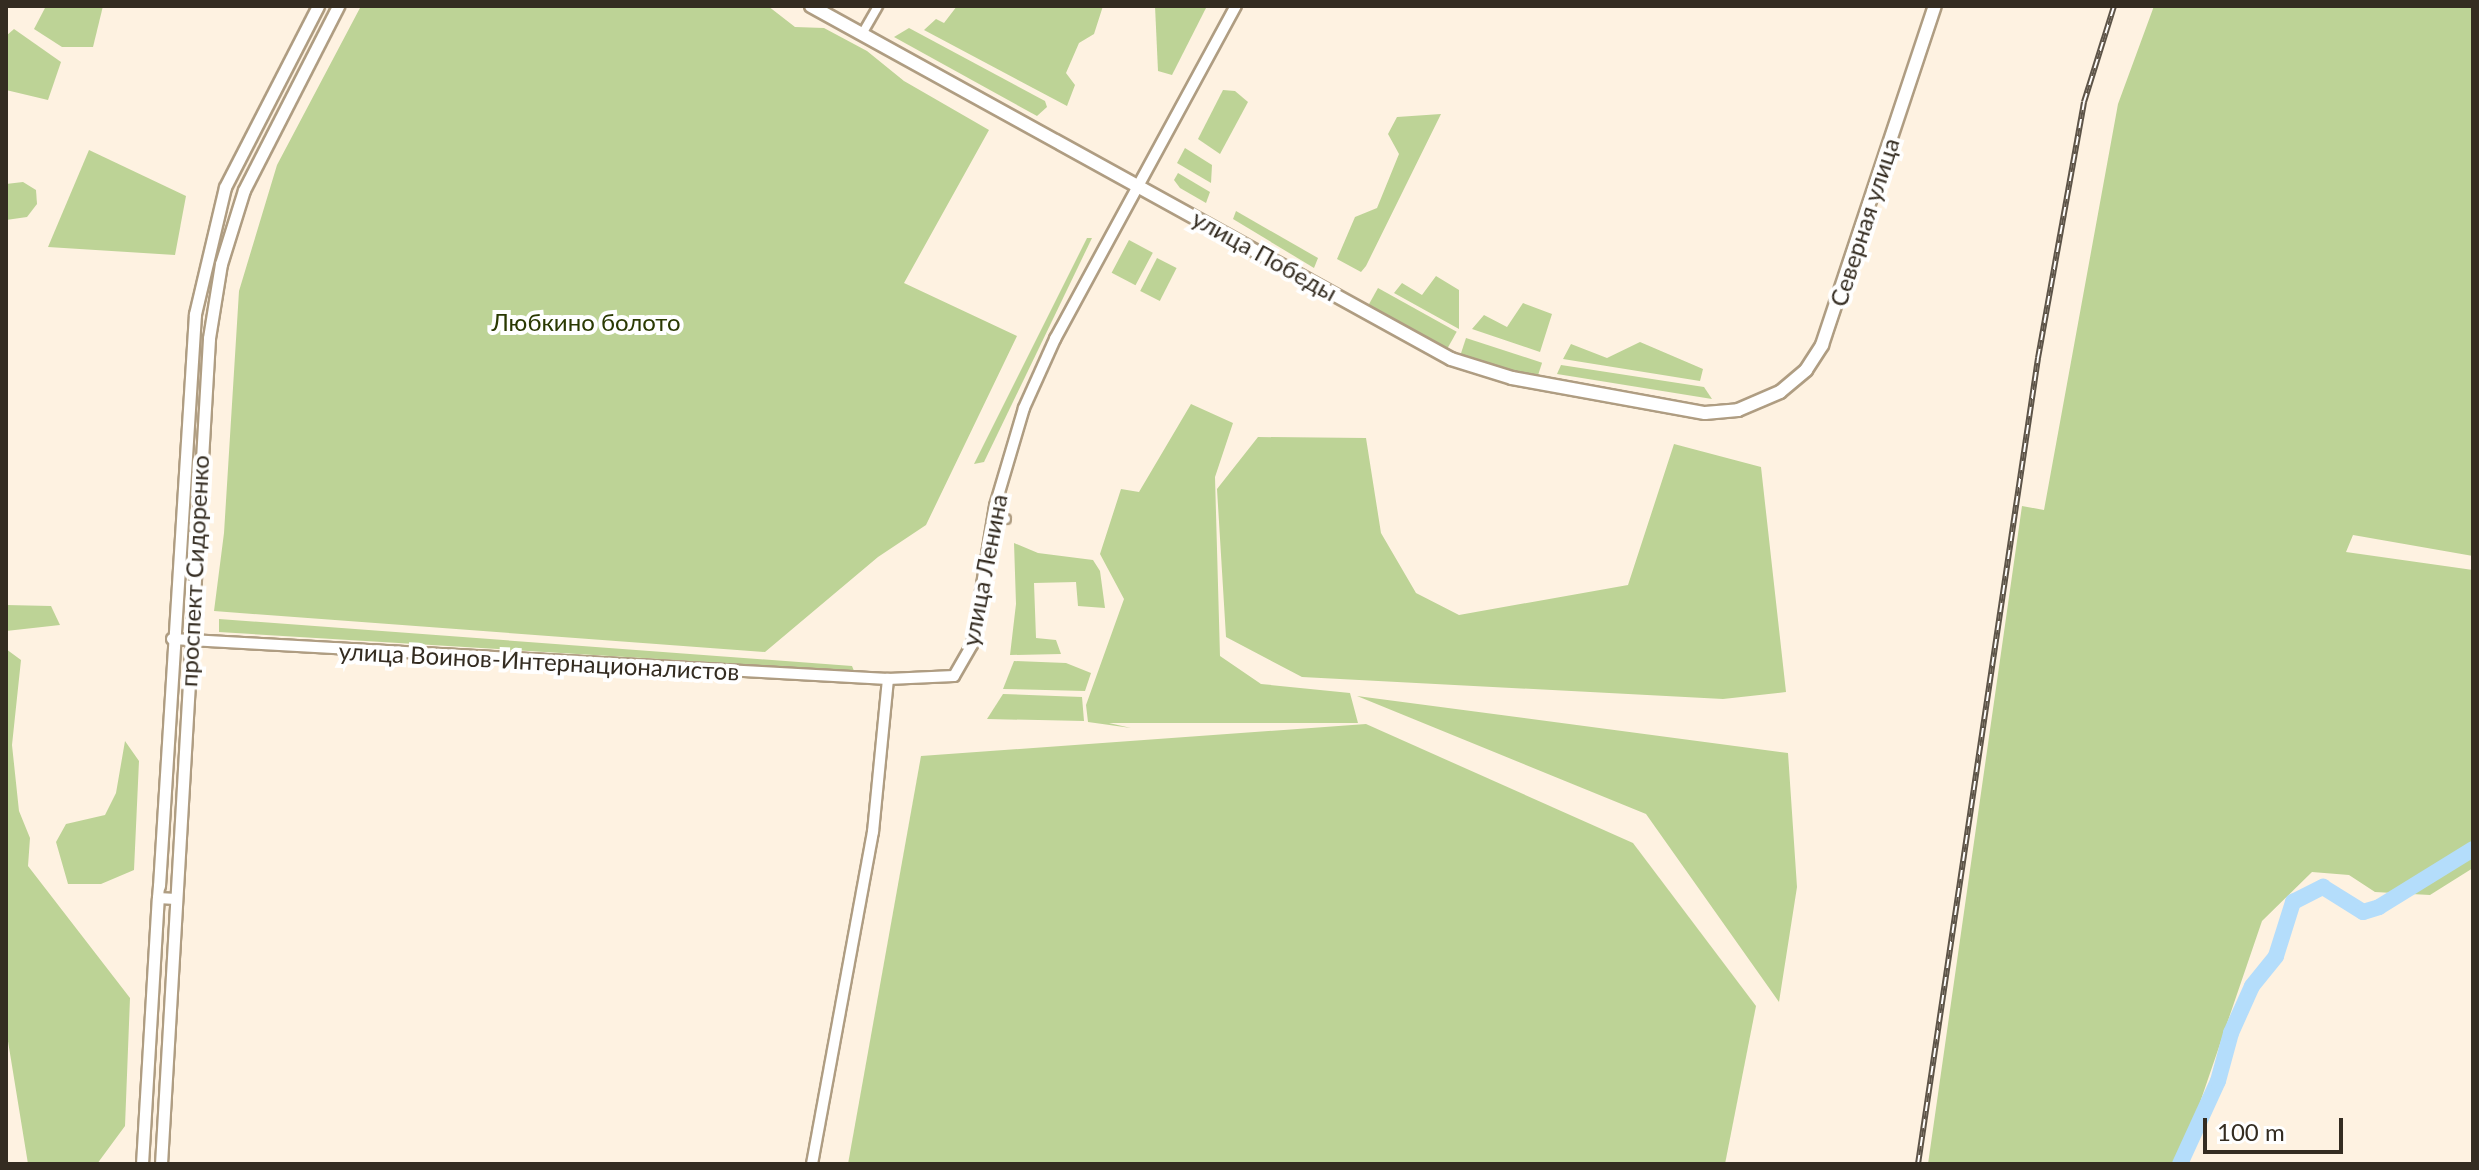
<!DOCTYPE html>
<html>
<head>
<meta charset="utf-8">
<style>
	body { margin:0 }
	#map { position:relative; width:2479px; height:1170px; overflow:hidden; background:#fef2e1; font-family:Lato,sans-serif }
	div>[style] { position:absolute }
	.green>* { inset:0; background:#bdd396; transform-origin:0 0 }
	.river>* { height:16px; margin:-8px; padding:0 8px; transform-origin:8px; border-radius:8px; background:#b4ddfb }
	.roads { filter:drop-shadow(2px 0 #af9d82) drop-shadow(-2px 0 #af9d82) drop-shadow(0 2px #af9d82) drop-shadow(0 -2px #af9d82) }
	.minor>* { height:8px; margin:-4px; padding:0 4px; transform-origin:4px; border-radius:4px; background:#fff }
	.tertiary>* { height:10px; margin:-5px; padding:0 5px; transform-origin:5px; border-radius:5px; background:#fff }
	.secondary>* { height:11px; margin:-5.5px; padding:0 5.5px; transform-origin:5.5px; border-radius:5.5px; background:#fff }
	.primary>* { height:12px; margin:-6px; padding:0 6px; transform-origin:6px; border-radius:6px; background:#fff }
	.rail>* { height:6px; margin-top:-3px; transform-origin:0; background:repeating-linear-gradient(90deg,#fff 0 9px,#5d5448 0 18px); box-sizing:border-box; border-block:2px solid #5d5448 }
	span { translate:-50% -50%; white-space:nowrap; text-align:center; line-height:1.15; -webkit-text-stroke:8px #fff; paint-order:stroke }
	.street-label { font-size:24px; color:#342c21 }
	.park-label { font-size:24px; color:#2a3902 }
	.frame { position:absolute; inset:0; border:8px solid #342c21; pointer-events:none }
	.scale { position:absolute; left:2203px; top:1118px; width:140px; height:36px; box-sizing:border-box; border:4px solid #342c21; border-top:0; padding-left:10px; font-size:24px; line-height:28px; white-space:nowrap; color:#342c21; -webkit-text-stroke:6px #fff; paint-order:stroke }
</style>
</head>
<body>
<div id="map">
	<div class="green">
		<div style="clip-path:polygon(46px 6px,103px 6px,93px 47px,62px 47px,34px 29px)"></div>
		<div style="clip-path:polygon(361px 6px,768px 6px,795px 27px,824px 28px,867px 51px,904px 81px,989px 130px,904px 283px,1017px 336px,926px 525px,878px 557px,765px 652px,214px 611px,224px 533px,239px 291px,277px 165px)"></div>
		<div style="clip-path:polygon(957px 6px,1103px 6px,1094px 34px,1079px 43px,1066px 73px,1075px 85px,1067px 106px,924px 30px,936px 19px,944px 23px)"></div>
		<div style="clip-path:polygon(1155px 6px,1207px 6px,1172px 75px,1158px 71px)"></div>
		<div style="clip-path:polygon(2154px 6px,2473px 6px,2473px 556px,2353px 535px,2346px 552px,2473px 570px,2473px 868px,2430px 895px,2375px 892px,2349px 875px,2312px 872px,2262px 921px,2179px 1164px,1928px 1164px,2022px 506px,2044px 510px,2118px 104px)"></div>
		<div style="clip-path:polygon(909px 28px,1045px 101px,1047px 107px,1037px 116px,894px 37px)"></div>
		<div style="clip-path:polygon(14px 29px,61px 62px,48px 100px,6px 90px,6px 36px)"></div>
		<div style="clip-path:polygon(1223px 90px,1235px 91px,1248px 102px,1220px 154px,1198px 139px)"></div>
		<div style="clip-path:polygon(1441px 114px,1366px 266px,1361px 272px,1337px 259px,1355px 217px,1377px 208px,1399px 154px,1388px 134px,1397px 117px)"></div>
		<div style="clip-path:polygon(1185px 148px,1212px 165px,1211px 183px,1177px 163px)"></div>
		<div style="clip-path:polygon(89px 150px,186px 196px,175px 255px,48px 247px)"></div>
		<div style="clip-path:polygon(1178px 173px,1210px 192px,1206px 203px,1180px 188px,1174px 180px)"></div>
		<div style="clip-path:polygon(23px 182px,36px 190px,37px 204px,27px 217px,6px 220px,6px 184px)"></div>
		<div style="clip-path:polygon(1236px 211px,1318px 258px,1314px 268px,1233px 219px)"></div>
		<div style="clip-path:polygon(1087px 238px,1092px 238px,984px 462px,974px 464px)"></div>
		<div style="left:1129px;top:240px;width:27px;height:37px;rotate:28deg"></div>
		<div style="left:1157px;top:258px;width:22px;height:37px;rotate:27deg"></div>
		<div style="clip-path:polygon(1436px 276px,1459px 290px,1459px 329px,1394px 293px,1402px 283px,1422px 295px)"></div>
		<div style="left:1378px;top:288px;width:90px;height:21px;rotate:29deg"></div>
		<div style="clip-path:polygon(1523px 303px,1552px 314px,1540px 352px,1472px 329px,1484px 315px,1507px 327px)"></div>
		<div style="left:1466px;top:338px;width:80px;height:18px;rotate:18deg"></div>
		<div style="clip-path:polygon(1640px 342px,1703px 369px,1700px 381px,1563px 359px,1571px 344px,1607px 358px)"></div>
		<div style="clip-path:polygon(1561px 365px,1704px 387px,1712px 399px,1557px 374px)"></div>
		<div style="clip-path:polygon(1191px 404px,1233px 423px,1215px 477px,1220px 656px,1261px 684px,1350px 693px,1358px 723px,1109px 723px,1131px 728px,1088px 722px,1086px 705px,1124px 599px,1100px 554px,1121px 489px,1139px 492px)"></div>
		<div style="clip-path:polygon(1258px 437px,1366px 438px,1381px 533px,1416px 593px,1459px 615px,1628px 585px,1674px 444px,1761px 467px,1786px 692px,1723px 699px,1302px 677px,1226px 637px,1217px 489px)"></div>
		<div style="clip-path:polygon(1014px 543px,1038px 553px,1093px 560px,1100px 571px,1105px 608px,1078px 606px,1076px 582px,1034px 583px,1036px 638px,1056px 640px,1061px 654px,1010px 655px,1016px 604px)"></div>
		<div style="clip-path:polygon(6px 605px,51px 606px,60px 625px,6px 631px)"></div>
		<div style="clip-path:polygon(219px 619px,852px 666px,854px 671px,219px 632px)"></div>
		<div style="clip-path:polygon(6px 649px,21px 660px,12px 745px,19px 811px,30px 838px,28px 866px,130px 998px,125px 1126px,97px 1164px,28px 1164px,6px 1029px)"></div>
		<div style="clip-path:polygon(1014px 661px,1066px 663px,1091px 673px,1085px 691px,1003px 689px)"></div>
		<div style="clip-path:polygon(1003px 694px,1082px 697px,1084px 721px,987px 719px)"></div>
		<div style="clip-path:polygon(1357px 696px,1788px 753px,1797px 887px,1779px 1002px,1646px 814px)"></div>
		<div style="clip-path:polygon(1366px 724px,1633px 843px,1756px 1006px,1725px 1164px,848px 1164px,921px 756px)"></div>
		<div style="clip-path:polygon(125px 741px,139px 761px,134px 870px,101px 884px,68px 884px,56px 842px,66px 824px,105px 815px,116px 793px)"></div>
	</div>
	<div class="river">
		<div style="left:2180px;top:1164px;width:91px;rotate:-65.4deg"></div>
		<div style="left:2218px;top:1081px;width:50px;rotate:-74.8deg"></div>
		<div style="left:2231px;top:1033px;width:51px;rotate:-65.9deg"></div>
		<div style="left:2252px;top:986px;width:38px;rotate:-51deg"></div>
		<div style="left:2276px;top:956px;width:57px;rotate:-72.5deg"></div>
		<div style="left:2293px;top:902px;width:34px;rotate:-27deg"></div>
		<div style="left:2323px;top:887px;width:47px;rotate:32deg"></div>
		<div style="left:2363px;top:912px;width:17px;rotate:-17deg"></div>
		<div style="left:2379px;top:907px;width:110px;rotate:-31.7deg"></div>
	</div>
	<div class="roads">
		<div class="minor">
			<div style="left:862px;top:34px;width:32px;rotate:-60deg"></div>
			<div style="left:993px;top:517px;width:13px;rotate:9deg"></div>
		</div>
		<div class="tertiary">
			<div style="left:172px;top:639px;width:717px;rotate:3.2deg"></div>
			<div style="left:888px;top:679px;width:66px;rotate:-2.6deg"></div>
			<div style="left:954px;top:676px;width:36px;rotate:-60deg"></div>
			<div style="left:972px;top:645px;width:141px;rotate:-80.6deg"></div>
			<div style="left:995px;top:506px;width:102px;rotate:-73.5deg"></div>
			<div style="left:1024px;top:408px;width:76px;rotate:-65.8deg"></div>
			<div style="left:1055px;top:339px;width:379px;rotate:-61.5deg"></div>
			<div style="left:159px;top:886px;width:12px;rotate:95deg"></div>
			<div style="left:158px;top:898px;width:18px;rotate:3deg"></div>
			<div style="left:812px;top:1164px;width:338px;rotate:-79.6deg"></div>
			<div style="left:873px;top:832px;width:154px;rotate:-84.4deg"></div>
		</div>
		<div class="secondary">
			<div style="left:159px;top:886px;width:573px;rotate:-86.4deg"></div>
			<div style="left:195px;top:314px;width:130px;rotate:-76.7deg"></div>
			<div style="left:225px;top:187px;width:203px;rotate:-62.8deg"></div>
			<div style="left:142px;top:1164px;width:266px;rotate:-86.6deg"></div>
			<div style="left:161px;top:1164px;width:827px;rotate:-86.67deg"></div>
			<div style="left:209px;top:338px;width:75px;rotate:-80.8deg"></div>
			<div style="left:221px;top:264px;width:77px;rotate:-72.7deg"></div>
			<div style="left:244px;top:190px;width:207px;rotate:-62.9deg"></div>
		</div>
		<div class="primary">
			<div style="left:811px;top:6px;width:731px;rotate:28.88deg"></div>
			<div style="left:1451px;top:359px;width:64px;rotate:17.3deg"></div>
			<div style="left:1512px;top:378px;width:196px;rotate:10.3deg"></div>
			<div style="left:1705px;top:413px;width:33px;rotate:-5deg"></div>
			<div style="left:1738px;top:410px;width:46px;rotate:-23.2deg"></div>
			<div style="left:1780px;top:392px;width:34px;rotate:-40deg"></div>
			<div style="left:1806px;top:370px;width:30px;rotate:-57deg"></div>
			<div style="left:1822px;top:345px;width:357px;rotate:-71.6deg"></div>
		</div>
	</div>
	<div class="rail">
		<div style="left:1918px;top:1164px;width:815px;rotate:-81.53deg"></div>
		<div style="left:2038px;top:358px;width:260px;rotate:-79.8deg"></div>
		<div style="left:2084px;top:102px;width:101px;rotate:-72.6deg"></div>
	</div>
	<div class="street-label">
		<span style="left:1864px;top:222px;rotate:-72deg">Северная улица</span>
		<span style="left:1265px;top:255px;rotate:29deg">улица Победы</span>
		<span style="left:984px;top:570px;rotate:-79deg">улица Ленина</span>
		<span style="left:194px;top:571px;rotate:-87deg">проспект Сидоренко</span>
		<span style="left:539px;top:661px;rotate:3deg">улица Воинов-Интернационалистов</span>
	</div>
	<div class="park-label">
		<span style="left:586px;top:322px">Любкино болото</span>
	</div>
	<div class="frame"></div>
	<div class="scale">100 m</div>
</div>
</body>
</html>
